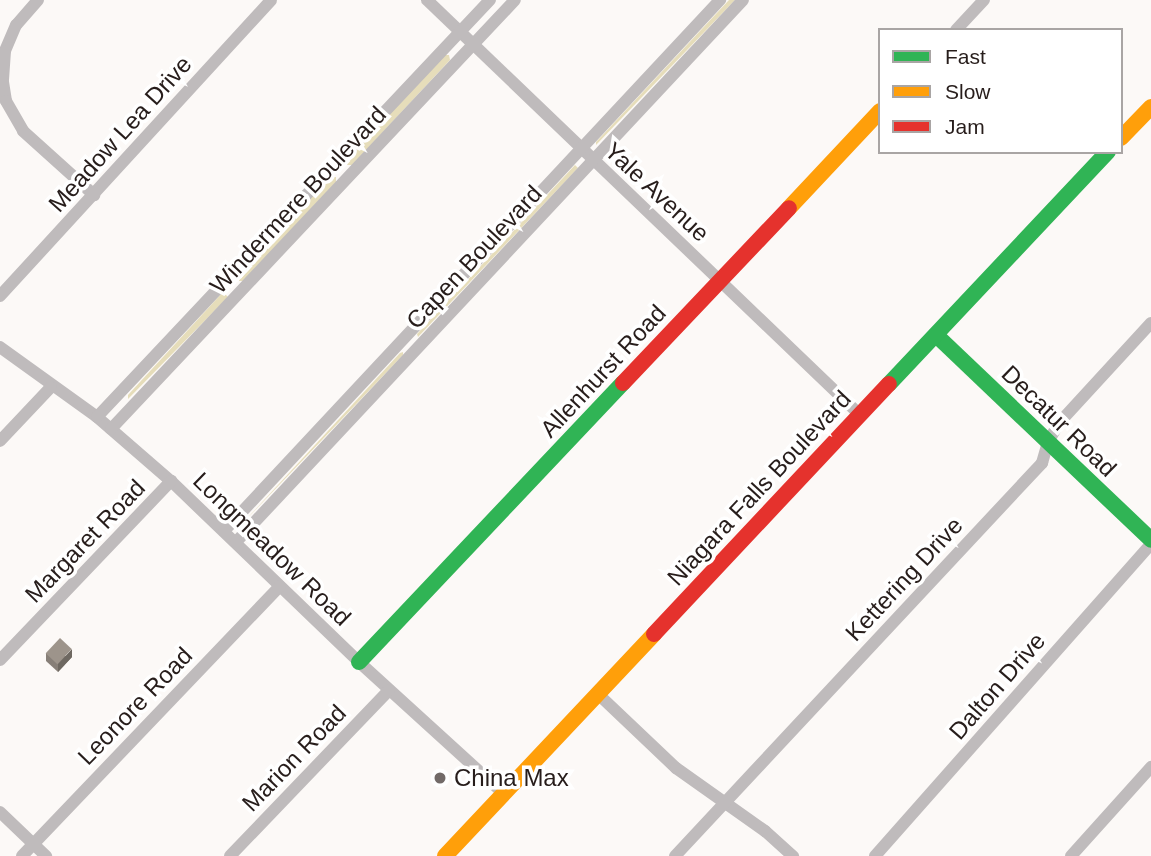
<!DOCTYPE html>
<html>
<head>
<meta charset="utf-8">
<style>
	body { margin:0 }
	#map { position:relative; width:1151px; height:856px; overflow:hidden; background:#fcf9f7; font-family:Helvetica,sans-serif }
	div>[style] { position:absolute }
	.green>* { inset:0; background:#e6ddba }
	.street>* { height:12px; margin:-6px; padding:0 6px; transform-origin:6px; border-radius:6px; background:#bfbbbc }
	.fast>* { height:16px; margin:-8px; padding:0 8px; transform-origin:8px; border-radius:8px; background:#30b455 }
	.slow>* { height:16px; margin:-8px; padding:0 8px; transform-origin:8px; border-radius:8px; background:#ff9f0a }
	.jam>* { height:16px; margin:-8px; padding:0 8px; transform-origin:8px; border-radius:8px; background:#e5322d }
	.wall>* { inset:0; background:#877f78 }
	.shaded-wall>* { inset:0; background:#6e6861 }
	.building>* { inset:0; background:#9d948b; transform-origin:0 0 }
	.dots>* { width:19px; height:19px; translate:-50% -50%; box-sizing:border-box; border:4px solid #fff; border-radius:50% }
	span { translate:-50% -50%; white-space:nowrap; text-align:center; line-height:1.15; -webkit-text-stroke:7px #fff; paint-order:stroke }
	.street-label { font-size:24px; color:#271d1b }
	.poi-label { font-size:24px; color:#271d1b }
	.left { translate:0 -50%; text-align:left }
	.legend { position:absolute; left:878px; top:28px; width:245px; height:126px; box-sizing:border-box; background:#fff; border:2px solid #a9a5a4; margin:0; padding:9px 12px; list-style:none; font-size:21px; color:#271d1b }
	.legend li { display:flex; align-items:center; gap:14px; height:35px }
	.legend b { width:35px; border:2px solid #a9a5a4 }
</style>
</head>
<body>
<div id="map">
	<div class="green">
		<div style="clip-path:polygon(729px 0,735px 0,596px 145px,596px 142px)"></div>
		<div style="clip-path:polygon(445px 55px,449px 55px,450px 60px,352px 165px,347px 165px,346px 160px)"></div>
		<div style="clip-path:polygon(575px 165px,578px 168px,418px 337px,417px 334px)"></div>
		<div style="clip-path:polygon(331px 177px,336px 177px,336px 182px,243px 281px,239px 281px,238px 276px)"></div>
		<div style="clip-path:polygon(223px 292px,228px 297px,128px 399px,128px 395px)"></div>
		<div style="clip-path:polygon(403px 352px,403px 355px,241px 525px,400px 353px)"></div>
	</div>
	<div class="street">
		<div style="left:38px;top:0;width:33px;rotate:131deg"></div>
		<div style="left:16px;top:25px;width:28px;rotate:113deg"></div>
		<div style="left:5px;top:51px;width:31px;rotate:94deg"></div>
		<div style="left:3px;top:82px;width:19px;rotate:81deg"></div>
		<div style="left:6px;top:101px;width:34px;rotate:60deg"></div>
		<div style="left:23px;top:131px;width:96px;rotate:42deg"></div>
		<div style="left:427px;top:0;width:598px;rotate:43.78deg"></div>
		<div style="left:956px;top:30px;width:41px;rotate:-47deg"></div>
		<div style="left:0;top:296px;width:401px;rotate:-47.5deg"></div>
		<div style="left:0;top:347px;width:120px;rotate:35.8deg"></div>
		<div style="left:97px;top:417px;width:98px;rotate:40.9deg"></div>
		<div style="left:171px;top:481px;width:261px;rotate:43.9deg"></div>
		<div style="left:359px;top:662px;width:196px;rotate:42.3deg"></div>
		<div style="left:97px;top:417px;width:573px;rotate:-46.7deg"></div>
		<div style="left:111px;top:429px;width:589px;rotate:-46.72deg"></div>
		<div style="left:0;top:441px;width:74px;rotate:-46.6deg"></div>
		<div style="left:224px;top:531px;width:727px;rotate:-46.95deg"></div>
		<div style="left:236px;top:542px;width:742px;rotate:-46.91deg"></div>
		<div style="left:0;top:660px;width:248px;rotate:-46.3deg"></div>
		<div style="left:598px;top:694px;width:108px;rotate:43.5deg"></div>
		<div style="left:676px;top:768px;width:109px;rotate:35.3deg"></div>
		<div style="left:765px;top:831px;width:38px;rotate:42deg"></div>
		<div style="left:0;top:812px;width:64px;rotate:43.7deg"></div>
		<div style="left:22px;top:856px;width:373px;rotate:-46.3deg"></div>
		<div style="left:230px;top:856px;width:230px;rotate:-46.2deg"></div>
		<div style="left:675px;top:856px;width:538px;rotate:-46.96deg"></div>
		<div style="left:1042px;top:463px;width:22px;rotate:-74deg"></div>
		<div style="left:1048px;top:442px;width:22px;rotate:-60deg"></div>
		<div style="left:1059px;top:423px;width:136px;rotate:-47.4deg"></div>
		<div style="left:875px;top:856px;width:417px;rotate:-48.5deg"></div>
		<div style="left:1071px;top:856px;width:120px;rotate:-48deg"></div>
	</div>
	<div class="fast">
		<div style="left:936px;top:335px;width:297px;rotate:43.6deg"></div>
		<div style="left:889px;top:384px;width:319px;rotate:-46.7deg"></div>
		<div style="left:359px;top:662px;width:384px;rotate:-46.6deg"></div>
	</div>
	<div class="slow">
		<div style="left:1121px;top:138px;width:43px;rotate:-45.9deg"></div>
		<div style="left:789px;top:208px;width:133px;rotate:-46.8deg"></div>
		<div style="left:445px;top:856px;width:305px;rotate:-46.7deg"></div>
	</div>
	<div class="jam">
		<div style="left:623px;top:383px;width:241px;rotate:-46.5deg"></div>
		<div style="left:654px;top:634px;width:343px;rotate:-46.8deg"></div>
	</div>
	<div class="wall">
		<div style="clip-path:polygon(46px 653px,72px 657px,58px 672px,46px 661px)"></div>
	</div>
	<div class="shaded-wall">
		<div style="clip-path:polygon(72px 649px,72px 657px,58px 672px,58px 664px)"></div>
	</div>
	<div class="building">
		<div style="left:60px;top:638px;width:16px;height:21px;rotate:43deg"></div>
	</div>
	<div class="dots">
		<div style="left:440px;top:778px;background:#726a68"></div>
	</div>
	<div class="street-label">
		<span style="left:120px;top:134px;rotate:-48deg">Meadow Lea Drive</span>
		<span style="left:657px;top:192px;rotate:43deg">Yale Avenue</span>
		<span style="left:298px;top:200px;rotate:-47deg">Windermere Boulevard</span>
		<span style="left:474px;top:257px;rotate:-47deg">Capen Boulevard</span>
		<span style="left:603px;top:371px;rotate:-47deg">Allenhurst Road</span>
		<span style="left:1059px;top:421px;rotate:44deg">Decatur Road</span>
		<span style="left:759px;top:488px;rotate:-47deg">Niagara Falls Boulevard</span>
		<span style="left:85px;top:541px;rotate:-46deg">Margaret Road</span>
		<span style="left:272px;top:549px;rotate:44deg">Longmeadow Road</span>
		<span style="left:904px;top:579px;rotate:-47deg">Kettering Drive</span>
		<span style="left:997px;top:686px;rotate:-49deg">Dalton Drive</span>
		<span style="left:135px;top:706px;rotate:-46deg">Leonore Road</span>
		<span style="left:294px;top:758px;rotate:-46deg">Marion Road</span>
	</div>
	<div class="poi-label">
		<span class="left" style="left:454px;top:778px">China Max</span>
	</div>
	<ul class="legend">
	<li><b style="height:9px;background:#30b455"></b>Fast</li>
	<li><b style="height:9px;background:#ff9f0a"></b>Slow</li>
	<li><b style="height:9px;background:#e5322d"></b>Jam</li>
	</ul>
</div>
</body>
</html>
